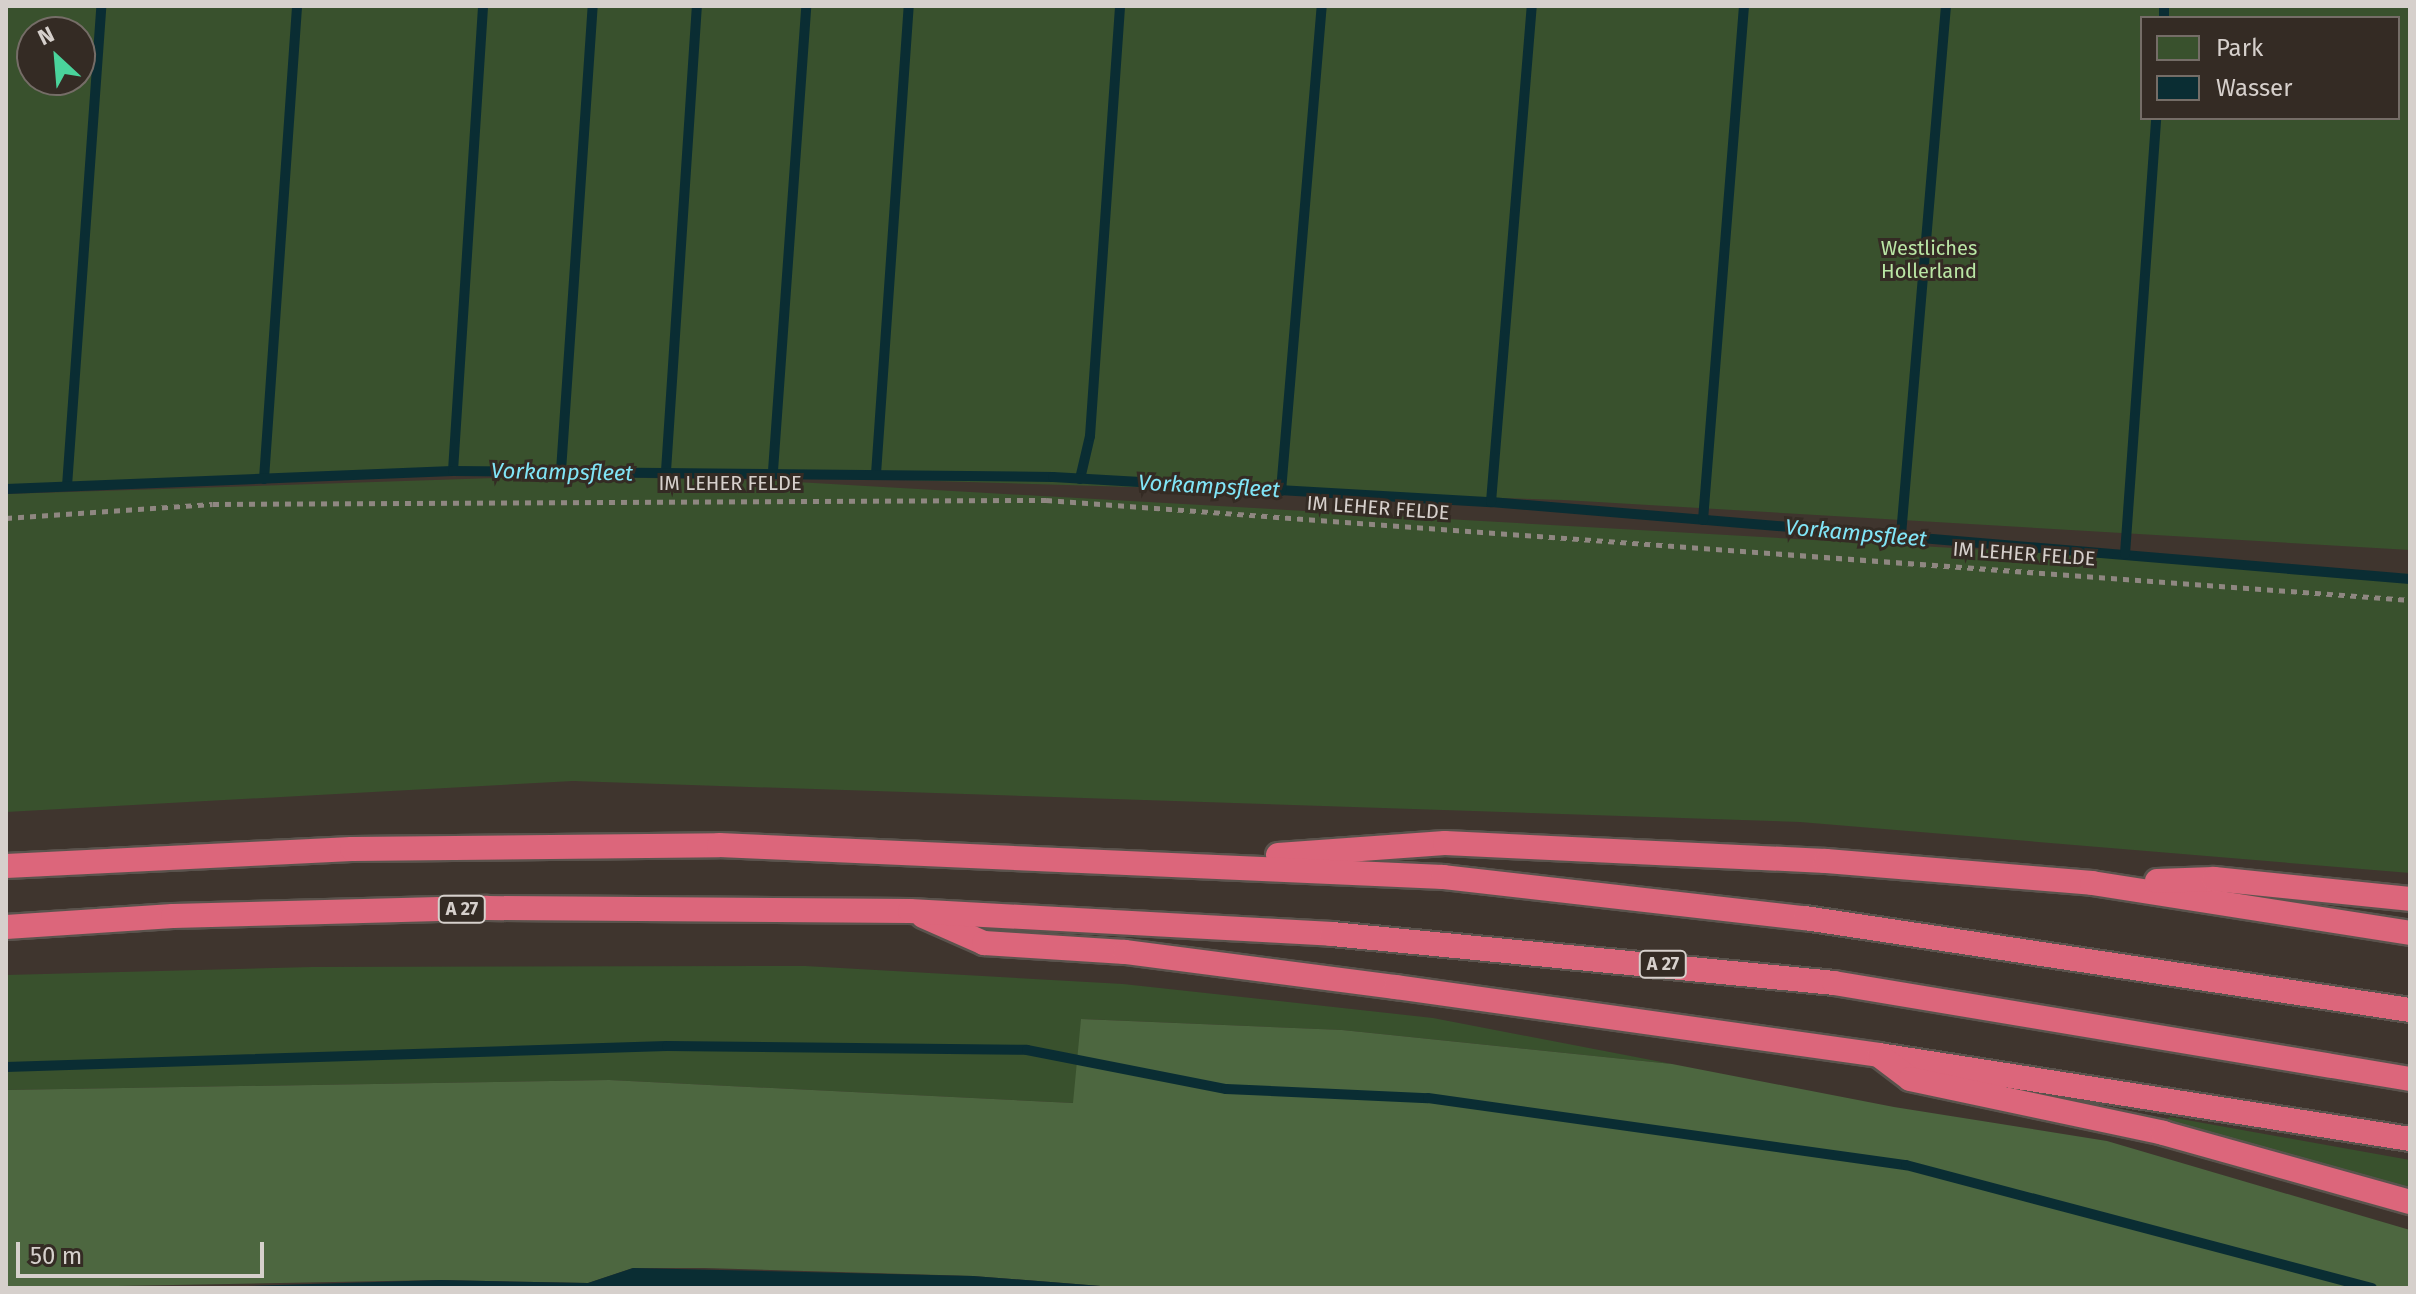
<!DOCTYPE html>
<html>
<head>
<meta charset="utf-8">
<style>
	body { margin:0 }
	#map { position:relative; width:2416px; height:1294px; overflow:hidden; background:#3f352e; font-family:"Fira Sans",sans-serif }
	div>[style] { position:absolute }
	.green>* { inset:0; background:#39512d }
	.forest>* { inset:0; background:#4d6740 }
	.water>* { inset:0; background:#0a2d33 }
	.stream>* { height:10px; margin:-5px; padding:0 5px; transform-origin:5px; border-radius:5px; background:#0a2d33 }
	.path>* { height:5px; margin-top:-2.5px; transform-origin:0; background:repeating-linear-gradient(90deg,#8f8781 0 6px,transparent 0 12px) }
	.roads { filter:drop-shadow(2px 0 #5a534d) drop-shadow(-2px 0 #5a534d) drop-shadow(0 2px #5a534d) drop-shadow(0 -2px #5a534d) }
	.highway>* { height:24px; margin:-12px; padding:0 12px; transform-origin:12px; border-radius:12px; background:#dc667b }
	span { translate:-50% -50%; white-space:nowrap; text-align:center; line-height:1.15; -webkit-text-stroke:6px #342b24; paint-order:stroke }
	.shield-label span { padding:2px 6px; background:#342b24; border:2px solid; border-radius:6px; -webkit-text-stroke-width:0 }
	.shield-label { font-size:18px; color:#d6d0cc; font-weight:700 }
	.park-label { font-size:20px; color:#bae6a5 }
	.street-label { font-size:20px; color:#d6d0cc }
	.water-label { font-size:22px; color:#81e5f7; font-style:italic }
	.frame { position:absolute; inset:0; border:8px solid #d6d0cc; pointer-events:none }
	.legend { position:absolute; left:2140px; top:16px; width:260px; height:104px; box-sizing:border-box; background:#342b24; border:2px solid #756d67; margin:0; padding:10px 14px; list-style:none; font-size:24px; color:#d6d0cc }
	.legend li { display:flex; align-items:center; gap:16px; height:40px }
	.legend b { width:40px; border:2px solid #756d67 }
	.north { position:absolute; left:16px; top:16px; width:80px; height:80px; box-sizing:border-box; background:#342b24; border:2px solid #756d67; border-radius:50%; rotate:334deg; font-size:22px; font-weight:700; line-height:32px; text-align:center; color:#d6d0cc }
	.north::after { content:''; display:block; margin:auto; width:28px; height:36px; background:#4ad49c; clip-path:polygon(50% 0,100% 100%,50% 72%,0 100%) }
	.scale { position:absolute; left:16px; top:1242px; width:248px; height:36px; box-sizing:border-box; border:4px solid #d6d0cc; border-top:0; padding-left:10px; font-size:24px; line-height:28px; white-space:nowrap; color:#d6d0cc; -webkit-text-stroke:6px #342b24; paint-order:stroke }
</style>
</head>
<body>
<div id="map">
	<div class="green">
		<div style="clip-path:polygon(evenodd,6px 6px,2410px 6px,2410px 550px,1564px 500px,605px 471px,6px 487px,6px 6px,2398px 18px,2398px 118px,2142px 118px,2142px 18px,2398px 18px,6px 6px,80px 32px,80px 80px,32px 80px,32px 32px,80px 32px)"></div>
		<div style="clip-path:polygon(560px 476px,779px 481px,2410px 574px,2410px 873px,1800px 822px,573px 781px,6px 812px,6px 494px)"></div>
		<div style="clip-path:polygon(805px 966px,1123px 984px,1433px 1018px,1672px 1064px,1342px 1030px,1082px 1019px,1074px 1103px,609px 1080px,6px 1090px,6px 975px,312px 967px)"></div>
		<div style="clip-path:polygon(2170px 1117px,2410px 1160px,2410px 1192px,2165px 1120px)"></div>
	</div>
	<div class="forest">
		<div style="clip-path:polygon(1081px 1019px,1342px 1030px,1672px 1064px,1894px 1107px,2107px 1141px,2410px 1230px,2410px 1288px,1126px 1288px,973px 1276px,704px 1268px,633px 1268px,588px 1283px,440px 1280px,6px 1288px,6px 1090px,609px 1080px,1073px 1103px)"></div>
	</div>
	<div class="water">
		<div style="clip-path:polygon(633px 1268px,973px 1276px,1126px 1288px,184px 1288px,440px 1280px,588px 1283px)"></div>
	</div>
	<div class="stream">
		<div style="left:2164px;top:18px;width:12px;rotate:-90deg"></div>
		<div style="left:453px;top:471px;width:466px;rotate:-86.3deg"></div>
		<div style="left:561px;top:471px;width:466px;rotate:-86.1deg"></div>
		<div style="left:666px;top:471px;width:466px;rotate:-86.2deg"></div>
		<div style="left:773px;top:471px;width:466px;rotate:-85.9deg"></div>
		<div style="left:876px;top:474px;width:469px;rotate:-86deg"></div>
		<div style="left:264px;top:479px;width:474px;rotate:-86deg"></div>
		<div style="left:1080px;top:479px;width:44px;rotate:-76.9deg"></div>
		<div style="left:1090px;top:436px;width:431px;rotate:-86deg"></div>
		<div style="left:67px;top:486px;width:481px;rotate:-85.9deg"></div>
		<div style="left:6px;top:489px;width:447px;rotate:-2.3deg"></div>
		<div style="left:453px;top:471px;width:600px;rotate:0.57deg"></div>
		<div style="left:1053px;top:477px;width:439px;rotate:3.3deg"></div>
		<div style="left:1491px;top:502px;width:922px;rotate:4.79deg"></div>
		<div style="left:1281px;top:491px;width:487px;rotate:-85.2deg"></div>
		<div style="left:1491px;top:502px;width:498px;rotate:-85.3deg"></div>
		<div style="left:1703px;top:520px;width:516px;rotate:-85.44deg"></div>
		<div style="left:1901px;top:535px;width:531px;rotate:-85.14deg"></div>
		<div style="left:2125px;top:554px;width:437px;rotate:-85.9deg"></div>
		<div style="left:6px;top:1067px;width:661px;rotate:-1.82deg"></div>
		<div style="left:667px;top:1046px;width:360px;rotate:0.6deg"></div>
		<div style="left:1027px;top:1050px;width:203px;rotate:11.1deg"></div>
		<div style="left:1226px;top:1089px;width:202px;rotate:2.6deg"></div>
		<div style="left:1428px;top:1098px;width:483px;rotate:8deg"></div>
		<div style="left:1906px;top:1165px;width:482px;rotate:14.8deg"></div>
	</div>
	<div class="path">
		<div style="left:6px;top:518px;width:207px;rotate:-3.9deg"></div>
		<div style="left:213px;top:504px;width:833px;rotate:-0.28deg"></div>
		<div style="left:1046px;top:500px;width:1368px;rotate:4.19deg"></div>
	</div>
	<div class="roads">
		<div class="highway">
			<div style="left:1278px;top:855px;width:167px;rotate:-4.1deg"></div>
			<div style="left:1445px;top:843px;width:381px;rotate:2.7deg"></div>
			<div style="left:1826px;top:861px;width:267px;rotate:4.7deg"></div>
			<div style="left:2092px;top:883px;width:322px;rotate:8.9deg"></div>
			<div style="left:6px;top:866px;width:346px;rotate:-2.8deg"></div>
			<div style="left:352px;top:849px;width:367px;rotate:-0.6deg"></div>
			<div style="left:719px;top:845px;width:725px;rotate:2.53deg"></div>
			<div style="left:1443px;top:877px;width:364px;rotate:6.5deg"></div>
			<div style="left:1805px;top:918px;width:612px;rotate:8.65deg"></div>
			<div style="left:2157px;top:881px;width:57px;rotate:-2deg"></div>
			<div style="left:2214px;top:879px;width:197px;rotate:5.8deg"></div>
			<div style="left:923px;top:916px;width:67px;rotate:23.9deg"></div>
			<div style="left:984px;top:943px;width:141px;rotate:3.7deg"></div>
			<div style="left:1125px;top:952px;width:273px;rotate:7.4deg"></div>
			<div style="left:1396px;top:987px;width:488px;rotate:8deg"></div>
			<div style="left:1879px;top:1055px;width:538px;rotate:8.99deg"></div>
			<div style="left:6px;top:927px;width:167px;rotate:-3.8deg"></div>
			<div style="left:173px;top:916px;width:314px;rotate:-1.5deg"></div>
			<div style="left:487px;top:908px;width:423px;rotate:0.4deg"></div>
			<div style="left:910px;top:911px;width:423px;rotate:3.1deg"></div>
			<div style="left:1332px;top:934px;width:504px;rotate:5.57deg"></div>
			<div style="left:1834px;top:983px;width:584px;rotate:9.46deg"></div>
			<div style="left:1881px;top:1057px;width:36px;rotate:37deg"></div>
			<div style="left:1910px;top:1079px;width:259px;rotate:12deg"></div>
			<div style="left:2163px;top:1133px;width:256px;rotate:15.6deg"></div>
		</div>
	</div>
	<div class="shield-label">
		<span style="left:462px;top:909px">A 27</span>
		<span style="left:1663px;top:964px">A 27</span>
	</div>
	<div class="park-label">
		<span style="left:1929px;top:260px">Westliches<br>Hollerland</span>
	</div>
	<div class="street-label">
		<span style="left:730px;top:483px">IM LEHER FELDE</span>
		<span style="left:1378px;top:508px;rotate:4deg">IM LEHER FELDE</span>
		<span style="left:2024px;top:554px;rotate:4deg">IM LEHER FELDE</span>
	</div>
	<div class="water-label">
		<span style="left:562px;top:472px;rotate:1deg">Vorkampsfleet</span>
		<span style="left:1209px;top:486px;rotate:3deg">Vorkampsfleet</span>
		<span style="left:1856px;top:533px;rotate:5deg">Vorkampsfleet</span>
	</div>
	<div class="frame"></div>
	<ul class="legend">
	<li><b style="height:22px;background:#39512d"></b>Park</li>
	<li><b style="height:22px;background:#0a2d33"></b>Wasser</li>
	</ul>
	<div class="north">N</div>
	<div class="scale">50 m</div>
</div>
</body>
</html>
